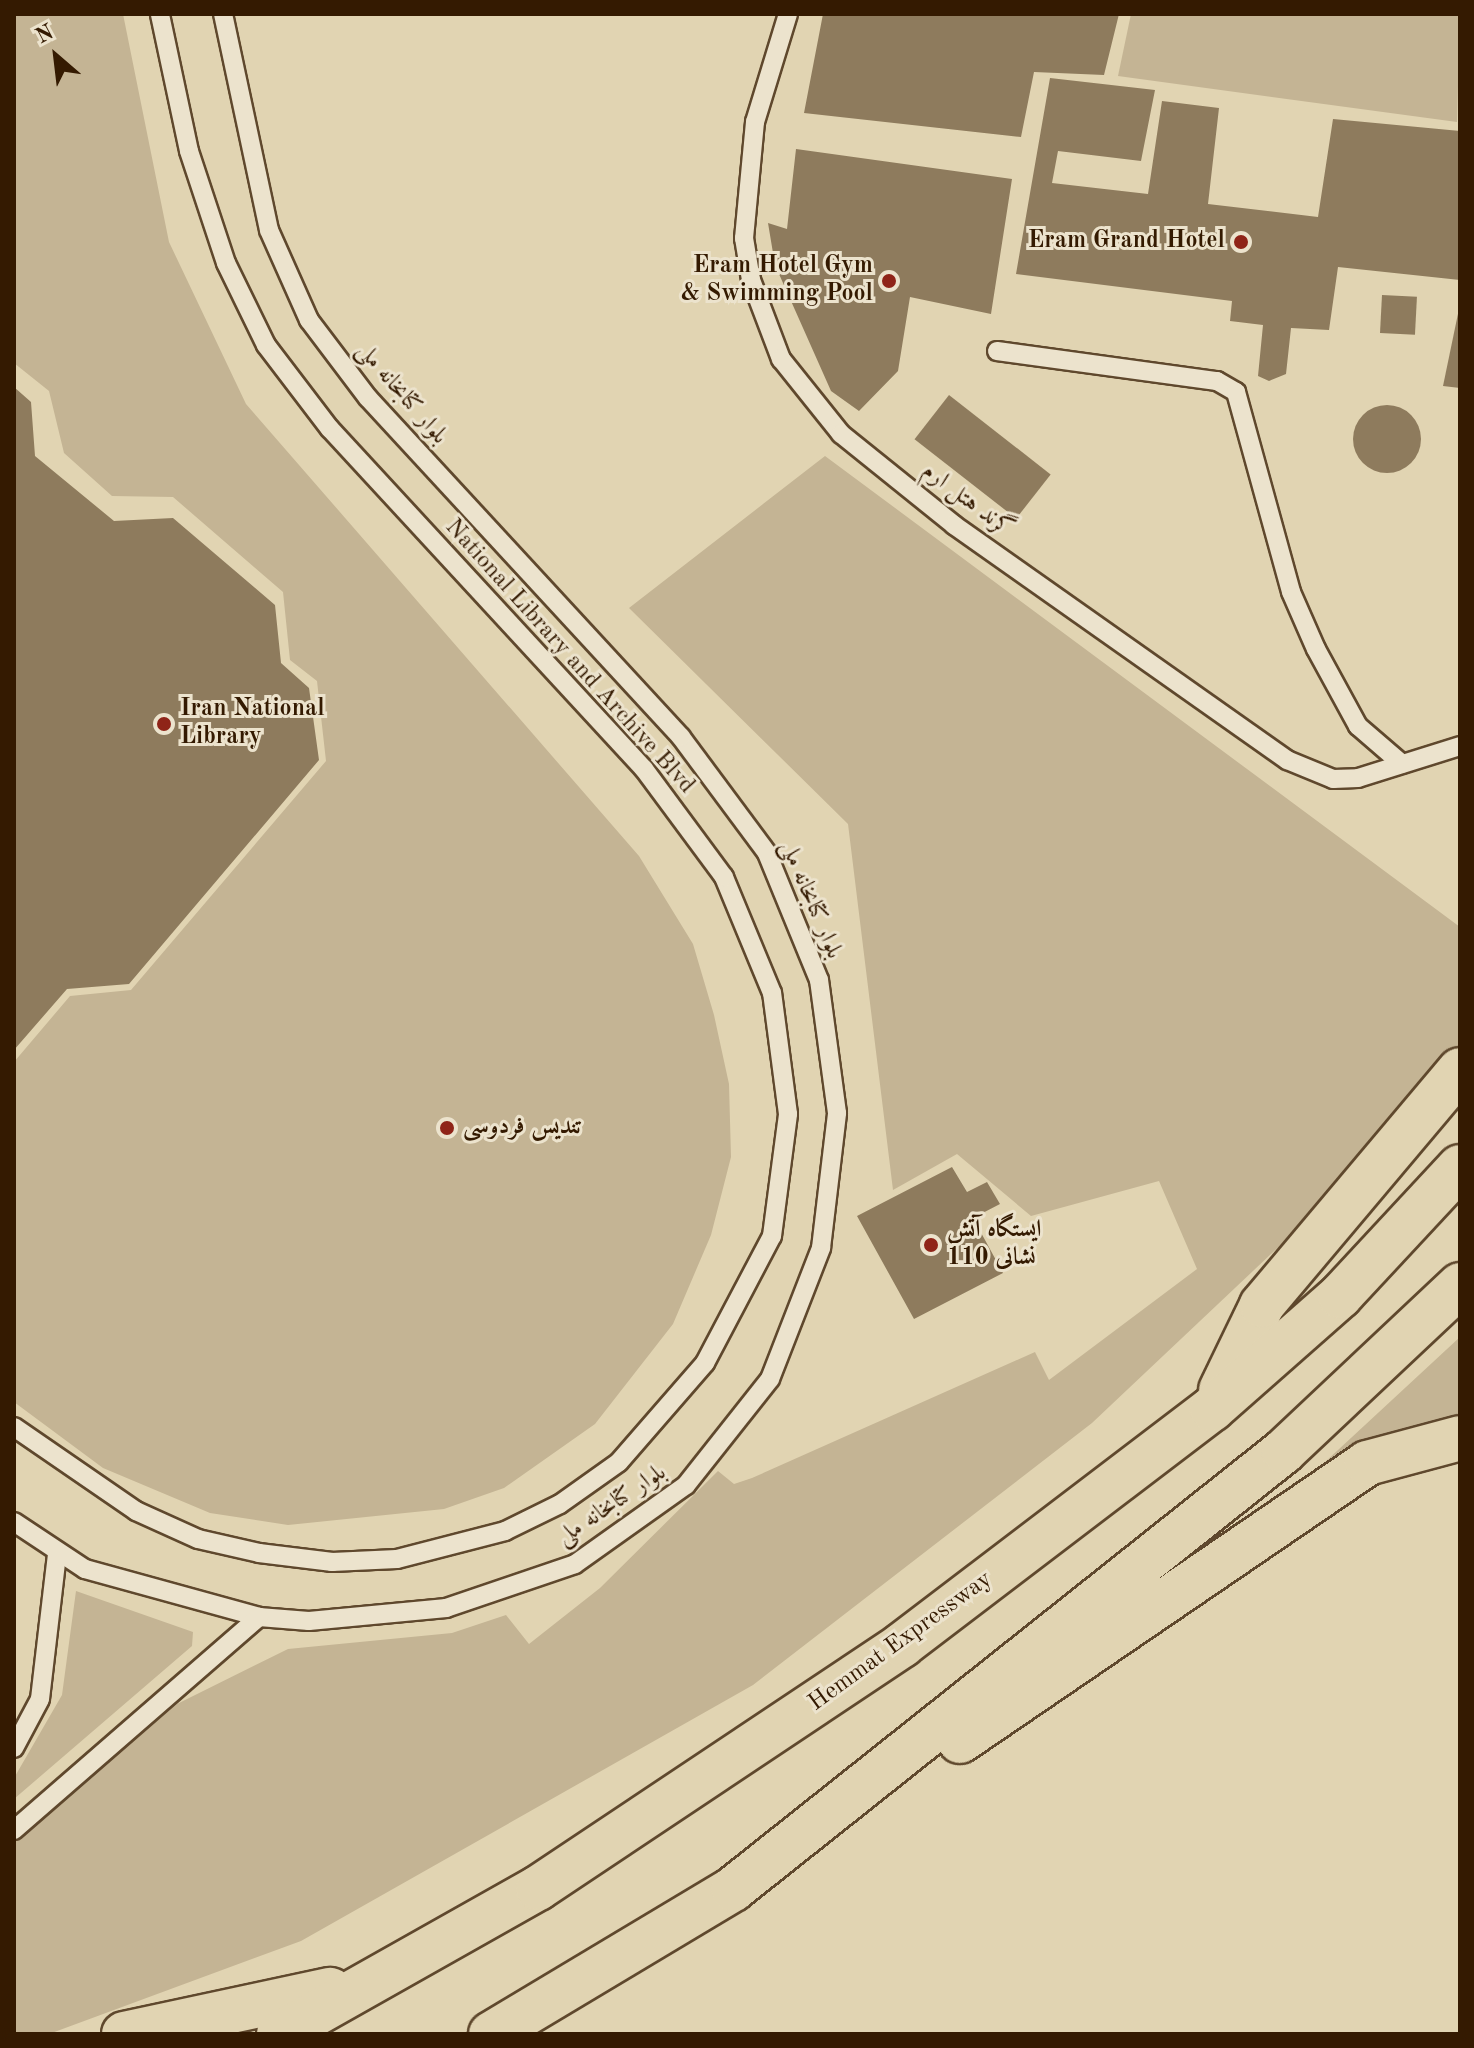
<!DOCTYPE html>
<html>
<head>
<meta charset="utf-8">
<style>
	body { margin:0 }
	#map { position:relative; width:1474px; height:2048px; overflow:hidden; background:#e1d4b2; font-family:"Old Standard TT",Amiri,serif }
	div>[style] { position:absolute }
	.green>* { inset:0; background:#c4b494 }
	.building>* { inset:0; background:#8e7b5d; transform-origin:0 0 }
	.round { border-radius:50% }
	.roads { filter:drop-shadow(2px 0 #5f482d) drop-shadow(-2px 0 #5f482d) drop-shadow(0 2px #5f482d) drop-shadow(0 -2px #5f482d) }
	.lane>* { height:18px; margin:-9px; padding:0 9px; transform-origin:9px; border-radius:9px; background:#ece3cd }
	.highway>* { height:44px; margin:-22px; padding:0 22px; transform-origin:22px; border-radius:22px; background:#e1d4b2 }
	.dots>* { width:22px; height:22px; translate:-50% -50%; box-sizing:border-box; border:4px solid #ece3cd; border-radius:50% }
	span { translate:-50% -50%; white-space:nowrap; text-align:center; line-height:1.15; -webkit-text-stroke:6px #ece3cd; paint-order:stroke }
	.poi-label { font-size:24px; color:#341a01; font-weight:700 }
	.right { translate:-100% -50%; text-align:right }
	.left { translate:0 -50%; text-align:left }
	.street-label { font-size:24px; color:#341a01 }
	.frame { position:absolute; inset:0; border:16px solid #341a01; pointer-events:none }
	.north { position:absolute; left:16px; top:16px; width:80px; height:80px; -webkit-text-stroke:6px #ece3cd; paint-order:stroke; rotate:332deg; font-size:22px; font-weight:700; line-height:32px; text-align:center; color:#341a01 }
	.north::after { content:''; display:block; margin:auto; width:28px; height:36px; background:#341a01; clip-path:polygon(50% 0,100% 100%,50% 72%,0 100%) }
</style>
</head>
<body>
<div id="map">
	<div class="green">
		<div style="clip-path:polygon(14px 14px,123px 14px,169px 242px,246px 404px,639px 856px,693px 944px,714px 1015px,729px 1084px,731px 1157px,711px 1235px,673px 1324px,595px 1424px,504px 1488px,444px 1509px,288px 1525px,210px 1513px,103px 1468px,14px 1402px,14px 1062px,70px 996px,131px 990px,326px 761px,317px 681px,290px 660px,283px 592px,173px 497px,112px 496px,64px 453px,49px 391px,14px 363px)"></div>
		<div style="clip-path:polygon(1131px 14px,1460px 14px,1457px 122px,1118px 76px)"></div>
		<div style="clip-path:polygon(825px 456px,1460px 927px,1460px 1046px,1307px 1220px,1092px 1423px,753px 1685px,301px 1941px,49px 2034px,14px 2034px,14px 1842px,177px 1704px,288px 1649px,452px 1633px,506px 1615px,529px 1644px,600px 1588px,718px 1471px,734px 1484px,752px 1478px,1035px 1352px,1049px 1380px,1197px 1269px,1159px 1181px,1031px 1216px,957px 1154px,893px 1190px,848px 824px,629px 608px)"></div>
		<div style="clip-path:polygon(1460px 1337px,1460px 1418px,1403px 1429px,1367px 1446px,1244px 1537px)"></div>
		<div style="clip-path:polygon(76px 1591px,193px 1632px,192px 1646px,14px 1799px,14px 1778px,62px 1695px)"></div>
	</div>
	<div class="building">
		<div style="clip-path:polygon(823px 14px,1119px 14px,1104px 75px,1034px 72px,1021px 137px,804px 113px)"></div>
		<div style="clip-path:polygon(1050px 78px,1155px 90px,1141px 161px,1058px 151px,1052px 183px,1148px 194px,1162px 101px,1219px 108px,1208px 204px,1318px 217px,1333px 119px,1460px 131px,1460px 280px,1338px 267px,1329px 330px,1291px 328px,1286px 374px,1269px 381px,1258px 376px,1263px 325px,1230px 321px,1232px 301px,1016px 274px)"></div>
		<div style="clip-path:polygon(796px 149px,1012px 179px,991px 314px,910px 297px,898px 371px,859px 411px,831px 391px,775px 265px,768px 223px,787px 229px)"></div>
		<div style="left:1382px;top:295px;width:35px;height:38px;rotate:3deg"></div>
		<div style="clip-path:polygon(1460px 304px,1460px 388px,1443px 386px)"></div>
		<div style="clip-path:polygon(14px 387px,31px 402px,35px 456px,114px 521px,173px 518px,275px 605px,281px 663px,309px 688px,319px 760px,129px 984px,67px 989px,14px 1050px)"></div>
		<div style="left:949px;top:395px;width:129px;height:56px;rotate:38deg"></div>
		<div class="round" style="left:1353px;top:405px;width:68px;height:68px"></div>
		<div style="clip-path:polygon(952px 1167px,967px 1192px,987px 1182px,1000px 1204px,973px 1218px,1003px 1273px,914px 1319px,857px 1216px)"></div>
	</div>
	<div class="roads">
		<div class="lane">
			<div style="left:788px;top:14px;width:113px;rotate:107deg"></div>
			<div style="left:755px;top:122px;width:117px;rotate:95.4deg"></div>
			<div style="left:744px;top:238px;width:43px;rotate:80.5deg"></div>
			<div style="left:751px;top:280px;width:85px;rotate:69.2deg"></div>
			<div style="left:781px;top:359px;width:96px;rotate:51.3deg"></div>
			<div style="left:841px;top:434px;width:145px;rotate:38.8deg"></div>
			<div style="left:954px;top:525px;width:408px;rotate:35.2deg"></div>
			<div style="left:1287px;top:760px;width:50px;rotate:22.4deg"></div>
			<div style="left:1333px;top:779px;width:25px;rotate:-2deg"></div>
			<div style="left:1358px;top:778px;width:107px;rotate:-17.4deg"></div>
			<div style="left:997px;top:351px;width:222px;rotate:7.8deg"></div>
			<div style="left:1217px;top:381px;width:22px;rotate:30deg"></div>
			<div style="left:1236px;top:392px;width:207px;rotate:74.6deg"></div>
			<div style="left:1291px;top:592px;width:62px;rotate:66.3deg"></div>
			<div style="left:1316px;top:649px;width:88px;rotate:61.4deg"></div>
			<div style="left:1358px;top:726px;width:58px;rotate:40.8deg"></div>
			<div style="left:14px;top:1427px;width:148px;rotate:34.5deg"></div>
			<div style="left:136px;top:1511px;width:68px;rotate:24.3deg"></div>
			<div style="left:198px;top:1539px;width:63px;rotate:12.9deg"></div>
			<div style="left:259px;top:1553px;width:74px;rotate:7deg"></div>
			<div style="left:332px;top:1562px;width:65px;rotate:-2.6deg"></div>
			<div style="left:397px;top:1559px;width:112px;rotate:-14.5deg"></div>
			<div style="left:505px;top:1531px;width:61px;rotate:-26.1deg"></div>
			<div style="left:560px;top:1504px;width:72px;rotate:-35.4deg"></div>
			<div style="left:619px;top:1462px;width:131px;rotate:-49deg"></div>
			<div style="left:705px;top:1363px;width:144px;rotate:-62.2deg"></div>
			<div style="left:772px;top:1236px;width:123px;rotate:-82.5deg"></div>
			<div style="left:788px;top:1114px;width:122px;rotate:-97.5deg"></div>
			<div style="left:772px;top:993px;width:126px;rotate:-112.5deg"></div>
			<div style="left:724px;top:877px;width:134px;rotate:-126.5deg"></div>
			<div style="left:644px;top:769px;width:463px;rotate:-132.7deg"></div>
			<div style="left:330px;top:429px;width:106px;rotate:-127.3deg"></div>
			<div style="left:266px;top:345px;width:91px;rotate:-116deg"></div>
			<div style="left:226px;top:263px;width:118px;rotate:-108.3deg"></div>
			<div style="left:189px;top:151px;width:140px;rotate:-102deg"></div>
			<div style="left:14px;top:1522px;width:85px;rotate:33.5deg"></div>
			<div style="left:85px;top:1569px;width:180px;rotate:15.4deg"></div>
			<div style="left:259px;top:1617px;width:50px;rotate:4.6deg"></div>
			<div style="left:309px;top:1621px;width:138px;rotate:-5.4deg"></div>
			<div style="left:446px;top:1608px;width:136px;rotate:-18.8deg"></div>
			<div style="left:575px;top:1564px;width:136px;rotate:-35.4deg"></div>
			<div style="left:686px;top:1485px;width:135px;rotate:-51.6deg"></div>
			<div style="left:770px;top:1379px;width:141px;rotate:-68.7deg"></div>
			<div style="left:821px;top:1248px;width:136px;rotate:-83.2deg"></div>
			<div style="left:837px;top:1113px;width:134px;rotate:-97.7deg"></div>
			<div style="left:819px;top:980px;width:137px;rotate:-112.3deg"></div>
			<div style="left:767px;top:853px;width:144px;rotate:-126.6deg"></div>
			<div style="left:681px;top:737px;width:461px;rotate:-132.7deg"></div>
			<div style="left:368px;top:398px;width:98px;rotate:-127.1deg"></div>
			<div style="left:309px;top:320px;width:98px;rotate:-114deg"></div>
			<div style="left:269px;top:230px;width:221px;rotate:-102deg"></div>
			<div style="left:14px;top:1748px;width:55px;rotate:-62deg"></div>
			<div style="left:40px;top:1699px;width:146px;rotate:-83.3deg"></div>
			<div style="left:14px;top:1830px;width:325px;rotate:-41deg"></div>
		</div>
		<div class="highway">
			<div style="left:1221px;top:1390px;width:94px;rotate:-64.2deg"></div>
			<div style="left:1262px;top:1305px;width:307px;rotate:-49.9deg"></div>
			<div style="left:960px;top:1741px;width:493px;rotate:-34.3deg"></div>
			<div style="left:1367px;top:1463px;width:96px;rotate:-15deg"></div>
			<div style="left:124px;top:2034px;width:211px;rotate:-12.1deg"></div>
			<div style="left:279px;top:2034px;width:297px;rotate:-29.4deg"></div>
			<div style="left:538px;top:1888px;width:438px;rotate:-33.7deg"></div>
			<div style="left:902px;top:1645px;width:390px;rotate:-37.3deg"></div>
			<div style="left:1212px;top:1409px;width:171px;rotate:-41.4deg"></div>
			<div style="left:1340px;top:1296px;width:176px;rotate:-47.1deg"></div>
			<div style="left:491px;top:2034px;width:282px;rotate:-30.9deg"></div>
			<div style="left:733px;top:1889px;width:704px;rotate:-38.48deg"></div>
			<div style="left:1284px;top:1451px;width:242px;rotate:-43.3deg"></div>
		</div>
	</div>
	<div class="dots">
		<div style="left:1241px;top:242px;background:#8f2418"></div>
		<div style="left:889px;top:281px;background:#8f2418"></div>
		<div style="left:164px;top:724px;background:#8f2418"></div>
		<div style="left:447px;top:1128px;background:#8f2418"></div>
		<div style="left:931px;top:1245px;background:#8f2418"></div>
	</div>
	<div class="poi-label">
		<span class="right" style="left:1225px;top:242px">Eram Grand Hotel</span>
		<span class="right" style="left:873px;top:281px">Eram Hotel Gym<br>&amp; Swimming Pool</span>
		<span class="left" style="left:180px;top:724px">Iran National<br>Library</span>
		<span class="left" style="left:463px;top:1128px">تندیس فردوسی</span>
		<span class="left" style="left:947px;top:1245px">ایستگاه آتش<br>نشانی 110</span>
	</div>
	<div class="street-label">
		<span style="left:401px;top:394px;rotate:49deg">بلوار کتابخانه ملی</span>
		<span style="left:967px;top:501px;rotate:37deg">گرند هتل ارم</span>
		<span style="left:569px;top:657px;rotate:48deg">National Library and Archive Blvd</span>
		<span style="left:810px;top:900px;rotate:67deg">بلوار کتابخانه ملی</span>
		<span style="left:612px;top:1506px;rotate:-34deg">بلوار کتابخانه ملی</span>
		<span style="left:901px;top:1642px;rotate:-36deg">Hemmat Expressway</span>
	</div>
	<div class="frame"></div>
	<div class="north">N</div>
</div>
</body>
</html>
